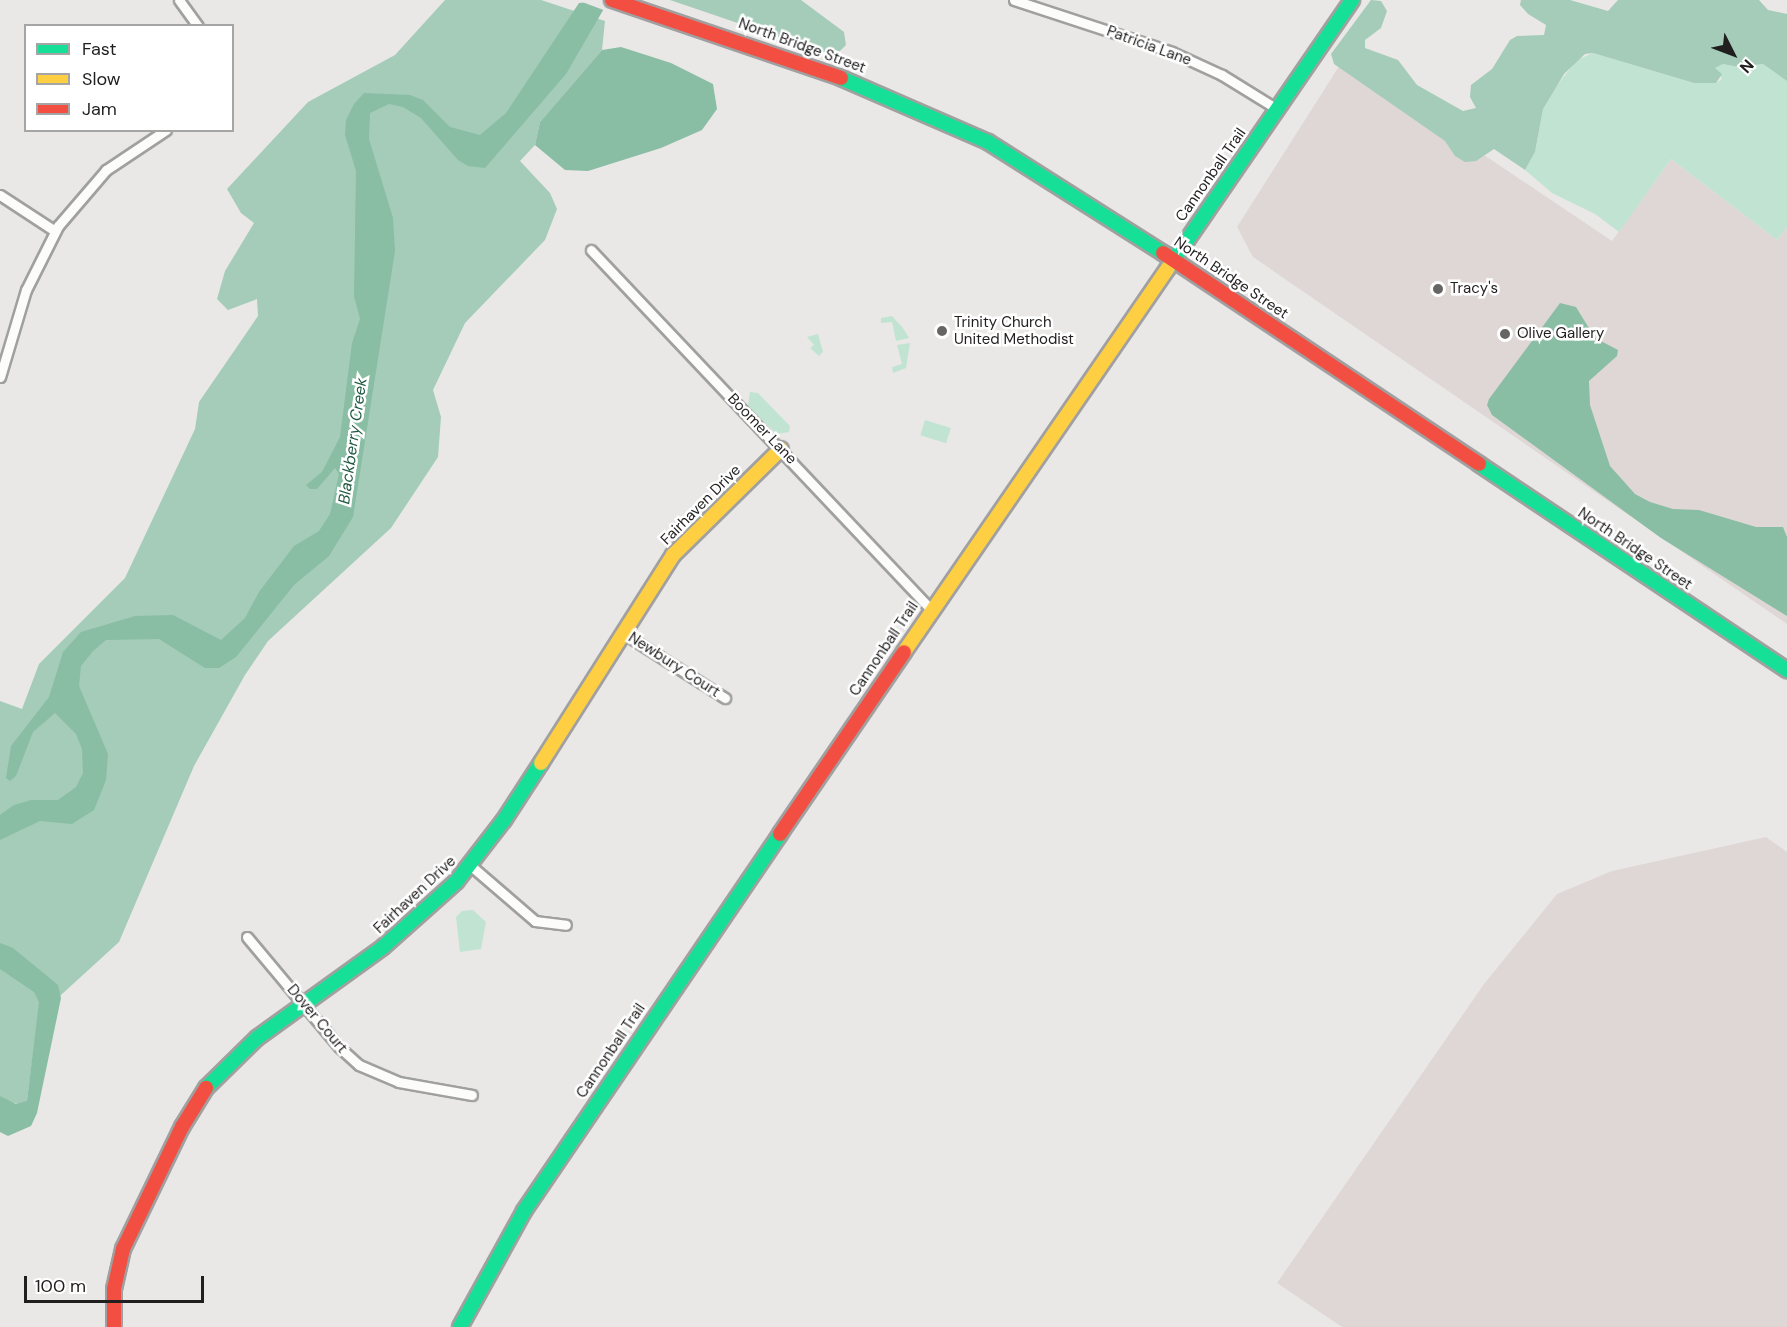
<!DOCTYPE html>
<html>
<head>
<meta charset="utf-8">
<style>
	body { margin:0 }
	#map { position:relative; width:1787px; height:1327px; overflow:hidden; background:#eae8e7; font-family:"DM Sans",sans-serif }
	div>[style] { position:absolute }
	.built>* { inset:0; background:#dfd7d6 }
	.green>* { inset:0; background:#c1e4d2; transform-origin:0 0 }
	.forest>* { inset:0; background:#a4ccb9 }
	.water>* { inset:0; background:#89bda4 }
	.pier>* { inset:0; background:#eae8e7 }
	.roads { filter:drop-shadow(2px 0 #a1a0a0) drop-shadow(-2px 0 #a1a0a0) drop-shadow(0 2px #a1a0a0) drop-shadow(0 -2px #a1a0a0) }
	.street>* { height:9px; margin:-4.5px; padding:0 4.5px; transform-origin:4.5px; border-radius:4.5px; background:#fcfcfb }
	.fast>* { height:14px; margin:-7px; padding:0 7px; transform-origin:7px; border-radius:7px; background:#16e098 }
	.slow>* { height:14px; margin:-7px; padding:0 7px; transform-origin:7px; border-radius:7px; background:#ffcf43 }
	.jam>* { height:14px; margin:-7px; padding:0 7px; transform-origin:7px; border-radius:7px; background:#f24e42 }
	.dots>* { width:16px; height:16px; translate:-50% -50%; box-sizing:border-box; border:3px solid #fff; border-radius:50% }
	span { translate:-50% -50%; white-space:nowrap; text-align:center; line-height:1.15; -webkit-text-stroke:5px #fff; paint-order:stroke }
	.street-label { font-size:15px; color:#201e1e }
	.poi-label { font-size:15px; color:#201e1e }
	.left { translate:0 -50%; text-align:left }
	.water-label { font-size:16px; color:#205a42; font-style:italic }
	.legend { position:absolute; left:24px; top:24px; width:210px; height:108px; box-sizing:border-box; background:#fff; border:2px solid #a6a5a5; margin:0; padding:8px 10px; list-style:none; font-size:18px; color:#201e1e }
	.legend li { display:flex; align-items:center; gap:12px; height:30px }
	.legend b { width:30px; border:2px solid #a6a5a5 }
	.north { position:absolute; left:1703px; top:24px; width:60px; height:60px; -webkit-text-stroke:4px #fff; paint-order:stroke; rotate:132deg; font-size:16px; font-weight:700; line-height:24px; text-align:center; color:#201e1e }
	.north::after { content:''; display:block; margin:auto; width:21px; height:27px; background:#201e1e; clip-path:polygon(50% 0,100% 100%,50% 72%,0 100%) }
	.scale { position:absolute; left:24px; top:1276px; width:180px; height:27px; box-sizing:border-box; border:3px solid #201e1e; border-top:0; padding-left:8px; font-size:18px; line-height:21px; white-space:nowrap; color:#201e1e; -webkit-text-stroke:4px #fff; paint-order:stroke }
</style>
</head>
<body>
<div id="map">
	<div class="built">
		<div style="clip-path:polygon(1343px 60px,1612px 241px,1671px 159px,1777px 240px,1787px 227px,1787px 624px,1253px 257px,1237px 227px)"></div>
		<div style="clip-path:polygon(1766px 837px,1787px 852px,1787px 1327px,1342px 1327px,1277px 1283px,1484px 984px,1557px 894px,1612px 871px)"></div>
	</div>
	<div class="green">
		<div style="clip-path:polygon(1593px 53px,1694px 83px,1716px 83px,1722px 79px,1715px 68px,1723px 64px,1738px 67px,1763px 64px,1787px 81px,1787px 227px,1777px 240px,1671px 159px,1619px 232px,1595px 214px,1552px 193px,1525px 170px,1535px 152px,1543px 109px,1554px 89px,1577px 60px)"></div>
		<div style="clip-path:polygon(892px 316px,903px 328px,909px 338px,896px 341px,892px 322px,881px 323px,881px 318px)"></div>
		<div style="clip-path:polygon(818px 334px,823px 352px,819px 356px,810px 348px,814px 345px,807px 337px)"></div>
		<div style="clip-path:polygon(910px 343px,906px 368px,893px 373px,892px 367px,902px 364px,897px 345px)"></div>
		<div style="clip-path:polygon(750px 392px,758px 393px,790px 426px,789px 432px,777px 434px,764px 422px,748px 405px)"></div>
		<div style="left:925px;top:420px;width:27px;height:16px;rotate:17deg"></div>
		<div style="clip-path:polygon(473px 910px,486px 922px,481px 949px,460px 952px,456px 917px,462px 911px)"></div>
	</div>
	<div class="forest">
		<div style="clip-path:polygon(445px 0,541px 0,605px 21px,602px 50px,540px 122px,535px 145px,520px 161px,550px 193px,557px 209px,545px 240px,465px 323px,433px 390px,441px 417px,438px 457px,391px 528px,268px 641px,245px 675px,194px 766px,119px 942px,38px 1016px,27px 1101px,21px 1105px,4px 1100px,0 1096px,0 701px,22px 709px,39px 664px,125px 578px,195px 429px,199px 402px,258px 316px,257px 299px,228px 310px,217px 299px,225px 271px,254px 223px,241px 213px,227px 189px,308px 102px,395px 55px)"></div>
		<div style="clip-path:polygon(670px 0,801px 0,844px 32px,846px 45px,835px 56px)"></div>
		<div style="clip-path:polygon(1371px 0,1381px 1px,1387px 11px,1381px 28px,1365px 40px,1365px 48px,1398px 60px,1417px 85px,1463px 111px,1476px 108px,1470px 97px,1471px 85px,1492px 69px,1510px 40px,1517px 36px,1544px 35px,1546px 25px,1528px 14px,1520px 5px,1521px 0,1570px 0,1608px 11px,1618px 0,1759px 0,1768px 10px,1787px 14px,1787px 81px,1763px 64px,1738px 67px,1723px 64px,1715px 68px,1722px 74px,1716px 83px,1694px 83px,1593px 53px,1585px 54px,1564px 74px,1543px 109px,1535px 152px,1525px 170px,1494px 149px,1476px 161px,1465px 162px,1455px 156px,1445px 141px,1334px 64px,1331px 54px)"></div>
	</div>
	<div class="water">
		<div style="clip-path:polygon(609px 0,566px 74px,485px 168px,468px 166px,458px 160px,421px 118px,403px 107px,389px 104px,370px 113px,369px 139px,393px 218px,395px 251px,353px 517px,329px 556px,294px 585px,236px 657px,219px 668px,205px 668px,159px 639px,106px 640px,93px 651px,81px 666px,79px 686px,108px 754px,106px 780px,94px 810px,72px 824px,40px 821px,0 840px,0 815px,14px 805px,31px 800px,58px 800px,76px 787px,83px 773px,82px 749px,76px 734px,55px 713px,33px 732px,16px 776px,10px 781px,6px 778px,11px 746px,49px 697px,63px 652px,81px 632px,135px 616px,173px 615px,221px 640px,245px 618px,259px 592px,294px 546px,319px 531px,330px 514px,339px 474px,335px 468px,317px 489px,310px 489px,306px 485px,322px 472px,340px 437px,352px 343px,360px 319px,354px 296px,356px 171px,345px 135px,346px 120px,354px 104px,364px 93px,410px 95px,423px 100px,450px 127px,480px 135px,506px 113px,579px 3px)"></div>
		<div style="clip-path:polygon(621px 47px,671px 63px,713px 84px,717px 109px,702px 130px,661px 148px,588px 171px,565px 170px,535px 145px,540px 122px,602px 50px)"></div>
		<div style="clip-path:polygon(1560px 303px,1576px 307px,1595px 338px,1618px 350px,1617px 356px,1589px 381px,1590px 405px,1610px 466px,1635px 494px,1650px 502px,1673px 509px,1699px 510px,1756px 527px,1783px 527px,1787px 537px,1787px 616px,1661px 538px,1492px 415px,1487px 405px,1489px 399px)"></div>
		<div style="clip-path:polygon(0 943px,13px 948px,58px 985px,61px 998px,37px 1113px,31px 1126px,8px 1136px,0 1132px,0 1096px,16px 1104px,27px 1101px,39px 1002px,34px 992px,0 969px)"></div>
	</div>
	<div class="pier">
		<div style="clip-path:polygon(577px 0,612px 0,606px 11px)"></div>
	</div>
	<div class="roads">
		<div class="street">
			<div style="left:179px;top:0;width:32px;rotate:54deg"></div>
			<div style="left:1014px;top:0;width:166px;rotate:18.2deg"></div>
			<div style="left:1172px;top:52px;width:55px;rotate:24.7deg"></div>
			<div style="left:1222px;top:75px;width:65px;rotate:31.7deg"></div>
			<div style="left:0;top:195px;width:66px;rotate:33.2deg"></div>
			<div style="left:591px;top:250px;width:496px;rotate:46.6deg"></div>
			<div style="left:0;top:377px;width:91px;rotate:-73.4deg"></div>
			<div style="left:26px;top:290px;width:72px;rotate:-63.4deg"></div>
			<div style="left:58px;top:226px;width:74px;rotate:-49.4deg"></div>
			<div style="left:106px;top:170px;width:72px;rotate:-33.7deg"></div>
			<div style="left:623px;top:633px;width:121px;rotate:32.5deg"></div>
			<div style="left:470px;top:865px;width:86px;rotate:40.7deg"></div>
			<div style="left:535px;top:921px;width:31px;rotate:7deg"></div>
			<div style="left:247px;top:937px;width:143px;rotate:50.1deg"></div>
			<div style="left:339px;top:1047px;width:27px;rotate:42deg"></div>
			<div style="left:359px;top:1065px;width:43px;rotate:23deg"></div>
			<div style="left:399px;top:1082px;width:74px;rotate:10.1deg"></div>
		</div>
		<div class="fast">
			<div style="left:841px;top:78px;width:160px;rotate:23.5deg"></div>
			<div style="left:988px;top:142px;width:207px;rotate:32.4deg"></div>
			<div style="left:1168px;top:268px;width:325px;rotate:-55.5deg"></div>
			<div style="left:1479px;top:464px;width:371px;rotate:33.8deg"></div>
			<div style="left:206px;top:1088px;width:71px;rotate:-44.4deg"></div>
			<div style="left:257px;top:1038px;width:155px;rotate:-35.8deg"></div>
			<div style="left:383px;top:947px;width:98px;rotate:-41.7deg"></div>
			<div style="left:456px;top:882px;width:78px;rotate:-52.3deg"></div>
			<div style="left:504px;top:820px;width:68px;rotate:-57deg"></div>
			<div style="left:460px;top:1327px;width:132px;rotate:-61.1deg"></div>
			<div style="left:524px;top:1211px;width:456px;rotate:-55.8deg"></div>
		</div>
		<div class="slow">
			<div style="left:904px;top:652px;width:466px;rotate:-55.5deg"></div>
			<div style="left:541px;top:763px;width:246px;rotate:-57.6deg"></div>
			<div style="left:673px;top:555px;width:151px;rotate:-44.5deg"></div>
		</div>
		<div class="jam">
			<div style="left:612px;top:0;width:242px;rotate:18.8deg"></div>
			<div style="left:1163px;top:253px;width:380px;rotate:33.7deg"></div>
			<div style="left:780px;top:834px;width:220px;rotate:-55.7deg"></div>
			<div style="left:114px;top:1327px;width:38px;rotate:-90deg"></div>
			<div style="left:114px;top:1289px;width:41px;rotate:-77.3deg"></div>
			<div style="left:123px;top:1249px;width:136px;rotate:-64.2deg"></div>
			<div style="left:182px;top:1127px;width:46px;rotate:-58.4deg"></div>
		</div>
	</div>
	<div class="dots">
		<div style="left:1438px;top:289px;background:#676564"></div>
		<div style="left:942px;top:331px;background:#676564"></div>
		<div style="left:1505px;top:334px;background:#676564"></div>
	</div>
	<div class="street-label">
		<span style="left:802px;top:46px;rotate:20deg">North Bridge Street</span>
		<span style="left:1149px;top:46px;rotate:20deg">Patricia Lane</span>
		<span style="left:1211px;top:175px;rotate:-55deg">Cannonball Trail</span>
		<span style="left:1231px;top:278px;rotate:34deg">North Bridge Street</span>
		<span style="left:762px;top:429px;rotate:46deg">Boomer Lane</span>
		<span style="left:701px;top:505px;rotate:-45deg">Fairhaven Drive</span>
		<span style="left:1635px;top:549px;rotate:34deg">North Bridge Street</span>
		<span style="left:884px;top:649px;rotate:-56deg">Cannonball Trail</span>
		<span style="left:674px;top:665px;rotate:33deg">Newbury Court</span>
		<span style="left:415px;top:895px;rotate:-43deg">Fairhaven Drive</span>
		<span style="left:317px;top:1019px;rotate:50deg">Dover Court</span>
		<span style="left:611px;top:1051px;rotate:-56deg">Cannonball Trail</span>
	</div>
	<div class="poi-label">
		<span class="left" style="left:1450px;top:289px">Tracy's</span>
		<span class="left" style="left:954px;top:331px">Trinity Church<br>United Methodist</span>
		<span class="left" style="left:1517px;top:334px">Olive Gallery</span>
	</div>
	<div class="water-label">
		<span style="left:353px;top:441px;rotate:-82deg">Blackberry Creek</span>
	</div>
	<ul class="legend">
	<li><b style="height:8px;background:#16e098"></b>Fast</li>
	<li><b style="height:8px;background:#ffcf43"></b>Slow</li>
	<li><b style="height:8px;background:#f24e42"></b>Jam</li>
	</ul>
	<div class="north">N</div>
	<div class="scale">100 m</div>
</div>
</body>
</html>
